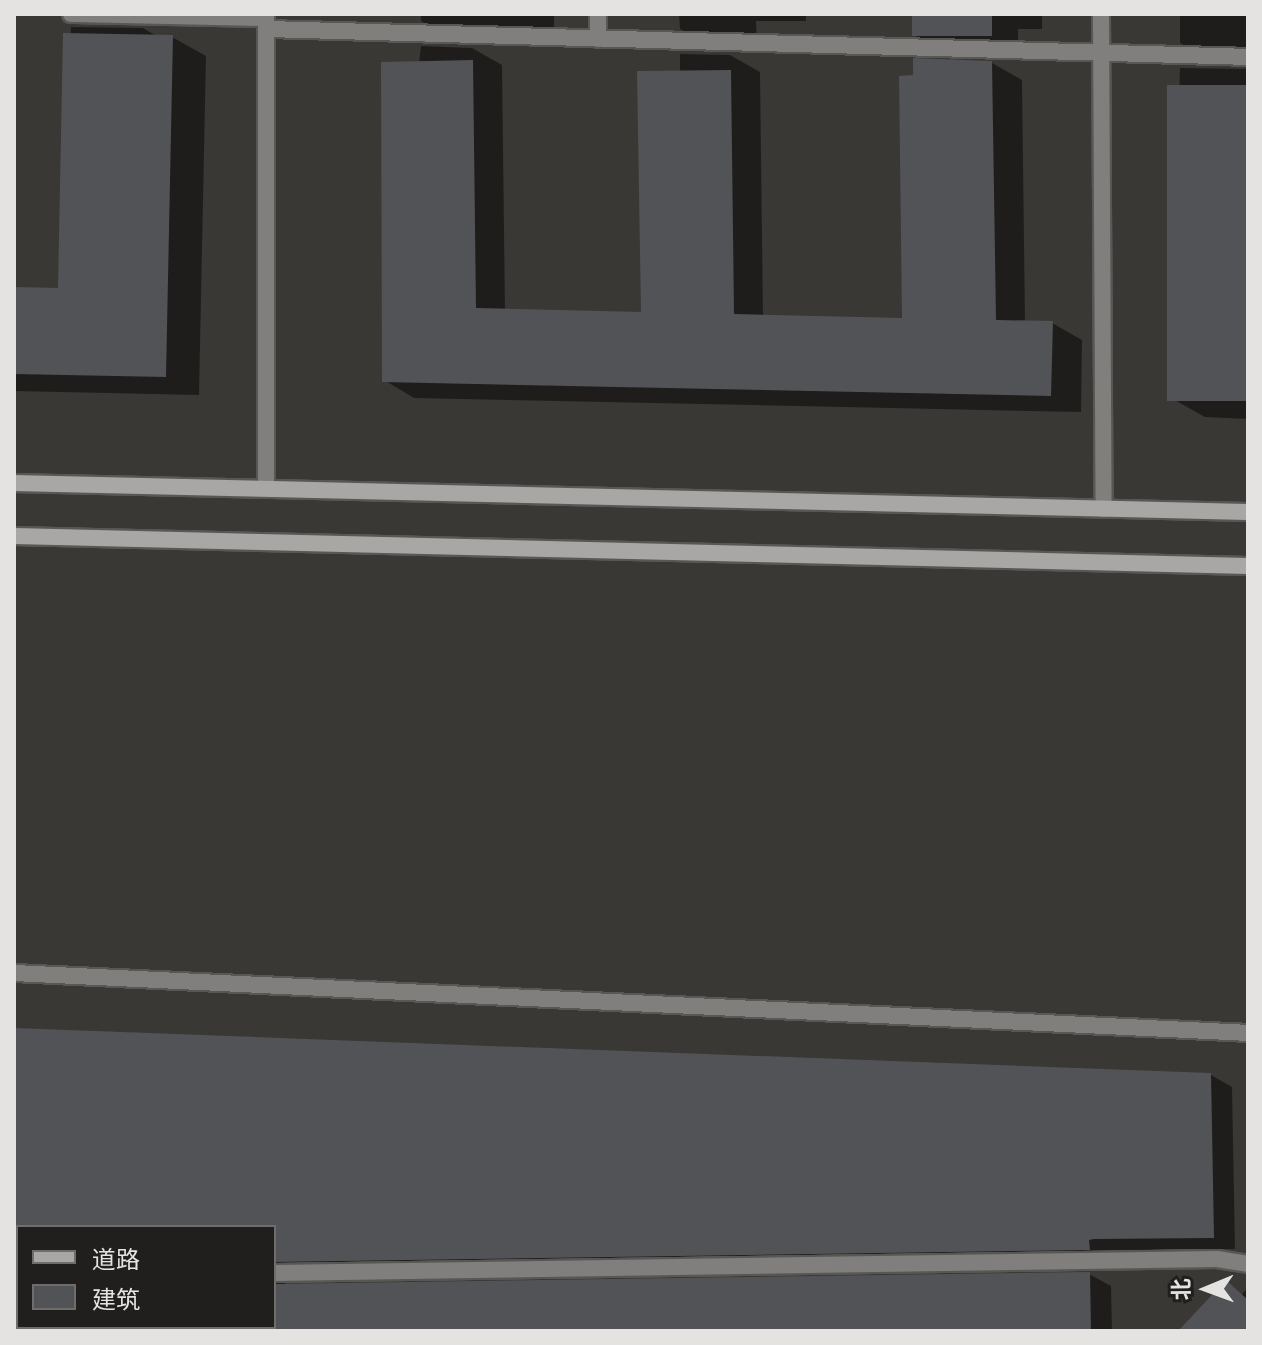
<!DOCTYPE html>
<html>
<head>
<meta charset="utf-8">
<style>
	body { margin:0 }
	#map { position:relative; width:1262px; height:1345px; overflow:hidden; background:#393835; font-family:Karla,"Noto Sans SC",sans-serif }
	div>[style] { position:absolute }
	.shadow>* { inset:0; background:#0007 }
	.building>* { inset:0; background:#515356; transform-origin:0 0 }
	.roads { filter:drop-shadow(2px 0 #585754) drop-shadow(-2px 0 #585754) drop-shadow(0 2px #585754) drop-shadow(0 -2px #585754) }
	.lane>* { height:16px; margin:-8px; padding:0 8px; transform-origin:8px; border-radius:8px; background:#807f7e }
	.street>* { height:16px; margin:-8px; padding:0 8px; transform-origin:8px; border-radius:8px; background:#807f7e }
	.secondary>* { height:16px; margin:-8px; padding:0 8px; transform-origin:8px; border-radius:8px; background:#a9a7a5 }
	span { translate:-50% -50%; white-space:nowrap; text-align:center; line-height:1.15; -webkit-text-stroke:8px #201f1e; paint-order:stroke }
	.frame { position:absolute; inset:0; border:16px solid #e4e3e1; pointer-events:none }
	.legend { position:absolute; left:16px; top:1225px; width:260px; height:104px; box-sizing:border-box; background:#201f1e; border:2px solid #6e6d6c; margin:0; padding:10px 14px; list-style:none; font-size:24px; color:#e4e3e1 }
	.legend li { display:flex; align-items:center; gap:16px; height:40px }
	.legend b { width:40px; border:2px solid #6e6d6c }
	.north { position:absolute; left:1166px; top:1249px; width:80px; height:80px; -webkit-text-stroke:6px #201f1e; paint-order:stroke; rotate:269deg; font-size:22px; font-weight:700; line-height:32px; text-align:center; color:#e4e3e1 }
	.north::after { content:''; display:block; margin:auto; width:28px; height:36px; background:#e4e3e1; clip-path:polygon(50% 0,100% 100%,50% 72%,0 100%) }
</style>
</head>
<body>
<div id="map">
	<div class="shadow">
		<div style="clip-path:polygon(421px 14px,554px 14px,554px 31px,454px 41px,421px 21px)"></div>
		<div style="clip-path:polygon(679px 14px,806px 14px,806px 21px,756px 21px,757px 46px,706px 44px,680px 29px)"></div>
		<div style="clip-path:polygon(914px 14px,1042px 14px,1042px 29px,1018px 29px,1018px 53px,941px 51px,914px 35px)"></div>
		<div style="clip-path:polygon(1180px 14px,1248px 14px,1248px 60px,1207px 58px,1180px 43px)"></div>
		<div style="clip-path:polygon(71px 27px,143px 28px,158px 37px,172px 37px,206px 56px,199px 395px,14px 391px,14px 289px,60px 290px)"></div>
		<div style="clip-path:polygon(421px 46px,472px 48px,502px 65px,505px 311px,643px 314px,680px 72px,680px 54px,730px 55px,760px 72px,763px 316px,904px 320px,992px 63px,1022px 80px,1025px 322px,1052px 323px,1082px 340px,1081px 412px,414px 398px,384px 380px)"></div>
		<div style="clip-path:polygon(1180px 68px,1248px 69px,1248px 419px,1205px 417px,1171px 398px)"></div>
		<div style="clip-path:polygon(evenodd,14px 1030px,1211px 1075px,1232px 1087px,1235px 1249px,1117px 1250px,1110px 1251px,1110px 1261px,285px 1281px,285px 1286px,1089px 1274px,1111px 1286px,1112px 1331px,14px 1331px,14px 1030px,18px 1227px,274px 1227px,274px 1327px,18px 1327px,18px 1227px)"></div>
		<div style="clip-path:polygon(1248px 1287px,1248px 1331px,1181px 1331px,1234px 1305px)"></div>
	</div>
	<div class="building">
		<div style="left:912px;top:14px;width:80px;height:22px"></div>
		<div style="clip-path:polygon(63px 33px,173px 35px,166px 377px,14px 374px,14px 287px,58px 288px)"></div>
		<div style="clip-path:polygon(913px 58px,992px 61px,996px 320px,1053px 321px,1051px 396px,382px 382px,381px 62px,473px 60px,476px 308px,641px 312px,637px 71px,731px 70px,734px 314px,902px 318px,899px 76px,913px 75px)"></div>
		<div style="left:1248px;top:85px;width:316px;height:81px;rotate:90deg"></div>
		<div style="clip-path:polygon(14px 1028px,1211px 1073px,1214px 1238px,1094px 1239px,1089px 1240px,1090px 1250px,274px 1262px,274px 1227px,14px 1227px)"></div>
		<div style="clip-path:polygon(1090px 1272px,1091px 1331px,274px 1331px,274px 1284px)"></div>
		<div style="clip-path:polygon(1226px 1280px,1248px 1300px,1248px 1331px,1178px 1331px)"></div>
	</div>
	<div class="roads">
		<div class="lane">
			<div style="left:71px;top:14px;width:195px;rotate:1.2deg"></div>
			<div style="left:598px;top:14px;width:25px;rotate:90deg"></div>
			<div style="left:267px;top:29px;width:981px;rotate:1.63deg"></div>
			<div style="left:266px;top:488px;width:474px;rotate:-90deg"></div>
		</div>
		<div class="street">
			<div style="left:1101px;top:14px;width:495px;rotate:89.7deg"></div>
			<div style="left:14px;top:973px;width:1235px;rotate:2.78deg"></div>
			<div style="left:274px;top:1273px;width:943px;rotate:-0.85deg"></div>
			<div style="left:1217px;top:1259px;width:31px;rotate:9deg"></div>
			<div style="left:14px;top:1278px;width:4px;rotate:-14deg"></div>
		</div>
		<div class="secondary">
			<div style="left:14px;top:483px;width:1234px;rotate:1.35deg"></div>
			<div style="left:14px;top:536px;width:1234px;rotate:1.39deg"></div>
		</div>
	</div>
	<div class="frame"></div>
	<ul class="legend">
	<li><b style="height:10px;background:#a9a7a5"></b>道路</li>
	<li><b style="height:22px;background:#515356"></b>建筑</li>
	</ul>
	<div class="north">北</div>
</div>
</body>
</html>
